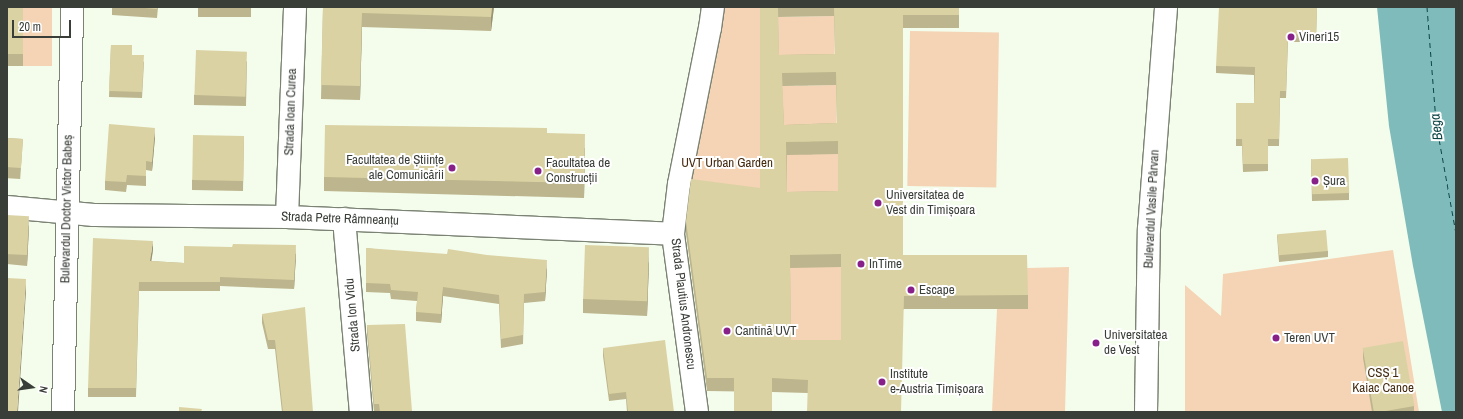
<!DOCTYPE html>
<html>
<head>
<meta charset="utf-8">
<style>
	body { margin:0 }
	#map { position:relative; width:1463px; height:419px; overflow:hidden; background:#f4fdec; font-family:"Archivo Narrow",sans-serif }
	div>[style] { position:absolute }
	.green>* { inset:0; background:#f4d4b5; transform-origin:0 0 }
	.water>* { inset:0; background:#7fbbbb }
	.ferry>* { height:1px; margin-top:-0.5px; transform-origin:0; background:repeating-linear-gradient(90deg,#0c4445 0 5px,transparent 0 9px) }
	.roads { filter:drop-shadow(1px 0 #7b8374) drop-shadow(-1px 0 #7b8374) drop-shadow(0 1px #7b8374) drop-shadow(0 -1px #7b8374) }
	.minor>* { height:22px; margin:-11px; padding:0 11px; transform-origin:11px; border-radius:11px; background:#fff }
	.major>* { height:22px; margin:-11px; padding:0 11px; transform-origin:11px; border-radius:11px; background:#fff }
	.wall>* { inset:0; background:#bcb58d; transform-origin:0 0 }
	.shaded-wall>* { inset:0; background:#999373 }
	.building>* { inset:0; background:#dbd2a4; transform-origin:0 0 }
	.dots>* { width:11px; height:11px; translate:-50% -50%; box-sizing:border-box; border:2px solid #fff; border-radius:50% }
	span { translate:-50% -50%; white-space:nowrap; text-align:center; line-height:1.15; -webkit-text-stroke:4px #fff; paint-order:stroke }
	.poi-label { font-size:13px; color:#3a3e38 }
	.left { translate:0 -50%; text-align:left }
	.right { translate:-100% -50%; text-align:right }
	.street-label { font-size:13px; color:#3a3e38 }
	.park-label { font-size:13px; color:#432a0f }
	.water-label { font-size:14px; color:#0c4445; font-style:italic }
	.frame { position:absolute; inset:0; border:8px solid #3a3e38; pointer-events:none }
	.north { position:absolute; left:12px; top:367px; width:40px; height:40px; -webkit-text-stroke:3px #fff; paint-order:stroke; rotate:103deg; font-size:11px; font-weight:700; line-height:16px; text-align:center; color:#3a3e38 }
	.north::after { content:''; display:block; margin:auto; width:14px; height:18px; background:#3a3e38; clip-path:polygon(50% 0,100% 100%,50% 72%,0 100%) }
	.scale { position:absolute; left:12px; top:20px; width:59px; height:18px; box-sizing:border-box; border:2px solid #3a3e38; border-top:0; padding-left:5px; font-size:12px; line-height:14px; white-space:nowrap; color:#3a3e38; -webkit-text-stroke:3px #fff; paint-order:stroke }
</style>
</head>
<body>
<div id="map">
	<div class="green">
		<div style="left:23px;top:7px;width:29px;height:59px"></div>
		<div style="clip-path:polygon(723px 7px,760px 7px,760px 202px,686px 192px,717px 49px)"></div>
		<div style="left:834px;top:16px;width:51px;height:56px;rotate:89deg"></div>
		<div style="left:910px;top:31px;width:89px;height:155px;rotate:1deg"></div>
		<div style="left:836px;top:85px;width:51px;height:54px;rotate:89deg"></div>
		<div style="left:838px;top:154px;width:50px;height:52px;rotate:90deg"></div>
		<div style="clip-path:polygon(1393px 250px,1419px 412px,1185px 412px,1185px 285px,1221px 316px,1223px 274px)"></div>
		<div style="left:841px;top:267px;width:77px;height:51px;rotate:90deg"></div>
		<div style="clip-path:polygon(1069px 267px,1065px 412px,992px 412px,997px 309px,1027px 268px)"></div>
	</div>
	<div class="water">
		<div style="clip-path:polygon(1377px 7px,1456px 7px,1456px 412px,1442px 412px,1413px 266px,1389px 126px)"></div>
	</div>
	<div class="ferry">
		<div style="left:1427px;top:7px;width:115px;rotate:85.5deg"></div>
		<div style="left:1436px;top:122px;width:113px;rotate:79.8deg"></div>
	</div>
	<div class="roads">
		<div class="minor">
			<div style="left:7px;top:207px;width:87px;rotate:5.3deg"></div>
			<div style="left:94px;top:215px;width:193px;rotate:0.6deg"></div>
			<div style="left:287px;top:217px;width:386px;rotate:2.5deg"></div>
			<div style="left:287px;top:217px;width:210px;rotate:-87.8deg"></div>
			<div style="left:344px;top:219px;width:194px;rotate:85deg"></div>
			<div style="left:63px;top:412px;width:405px;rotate:-88.7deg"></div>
			<div style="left:697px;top:412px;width:180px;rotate:-97.7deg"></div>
			<div style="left:673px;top:234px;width:50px;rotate:-83.2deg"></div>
			<div style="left:679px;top:184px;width:159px;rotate:-78.8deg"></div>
			<div style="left:710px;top:28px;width:21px;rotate:-82deg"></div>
		</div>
		<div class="major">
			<div style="left:1146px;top:412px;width:183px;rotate:-89.1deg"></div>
			<div style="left:1149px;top:229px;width:223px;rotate:-85.6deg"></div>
		</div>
	</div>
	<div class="wall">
		<div style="left:7px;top:7px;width:16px;height:59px"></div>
		<div style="clip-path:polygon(112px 7px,158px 7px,157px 18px,112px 15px)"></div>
		<div style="left:198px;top:7px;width:53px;height:10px"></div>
		<div style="clip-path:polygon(323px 7px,494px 7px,491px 31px,362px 27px,360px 100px,321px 99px)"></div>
		<div style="clip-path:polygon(evenodd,760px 7px,959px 7px,959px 28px,903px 28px,903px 255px,1028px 295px,1028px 309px,904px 309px,808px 393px,772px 392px,707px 391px,686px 234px,686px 221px,760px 188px,760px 7px,834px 16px,835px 54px,779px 55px,778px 17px,834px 16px,760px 7px,836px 85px,837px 123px,784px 125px,782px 86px,836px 85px,760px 7px,838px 154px,838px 191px,787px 192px,787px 155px,838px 154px,760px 7px,841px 267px,841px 340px,791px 340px,790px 268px,841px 267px)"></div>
		<div style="clip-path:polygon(1317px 7px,1316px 42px,1288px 42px,1286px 98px,1280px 98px,1279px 146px,1268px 146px,1268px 171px,1243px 172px,1242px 146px,1236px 146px,1236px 103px,1254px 103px,1254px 75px,1216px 73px,1216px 66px)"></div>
		<div style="clip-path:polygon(111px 45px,132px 55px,144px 62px,142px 98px,109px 97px)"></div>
		<div style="clip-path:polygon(247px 61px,246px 106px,194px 105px,194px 95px)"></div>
		<div style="clip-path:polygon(547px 133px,585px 148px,584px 198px,324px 191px,324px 177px)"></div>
		<div style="clip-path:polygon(244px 136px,243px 191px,192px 190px,192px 180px)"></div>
		<div style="clip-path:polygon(155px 137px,152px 171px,146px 170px,146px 186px,127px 185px,126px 192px,105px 190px,105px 181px)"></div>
		<div style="left:7px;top:138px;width:16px;height:40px;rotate:4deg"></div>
		<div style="clip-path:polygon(1311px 159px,1349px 193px,1349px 200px,1312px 201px)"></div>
		<div style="clip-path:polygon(7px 215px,29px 226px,27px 266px,7px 264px)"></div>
		<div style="clip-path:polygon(1277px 235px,1328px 251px,1328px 257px,1279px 262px)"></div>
		<div style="clip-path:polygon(366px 248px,547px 269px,545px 301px,524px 303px,523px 344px,501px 348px,499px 304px,443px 296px,441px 323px,416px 321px,416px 312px,417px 301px,391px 299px,390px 293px,366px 292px)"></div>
		<div style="clip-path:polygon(153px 250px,151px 261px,184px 263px,296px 254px,294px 289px,220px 286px,220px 291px,139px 291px,136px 397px,88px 397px,88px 388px)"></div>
		<div style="clip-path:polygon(649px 262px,647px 316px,583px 313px,583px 299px)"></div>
		<div style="clip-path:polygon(262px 314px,313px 412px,282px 412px,275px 349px,268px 349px,262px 323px)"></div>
		<div style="clip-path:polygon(367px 325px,412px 411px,419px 412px,374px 412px,367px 334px)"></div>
		<div style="clip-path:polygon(603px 348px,674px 412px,627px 412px,626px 399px,609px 401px,603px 356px)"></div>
		<div style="clip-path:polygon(1363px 348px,1414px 406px,1414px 412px,1372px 412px,1363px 358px)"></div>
	</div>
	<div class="shaded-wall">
		<div style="clip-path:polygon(492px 7px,494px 7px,491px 31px,491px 17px)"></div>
		<div style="clip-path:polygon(362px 13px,362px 27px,360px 100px,360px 86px)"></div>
		<div style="clip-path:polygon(155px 128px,155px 137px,152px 171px,152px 162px)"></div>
		<div style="clip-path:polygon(585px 134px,585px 148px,584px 198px,584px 183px)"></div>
		<div style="clip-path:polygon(29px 216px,29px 226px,27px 266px,27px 256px)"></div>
		<div style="clip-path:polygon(153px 241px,153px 250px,150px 270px,150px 261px)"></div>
		<div style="clip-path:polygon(296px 245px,296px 254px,294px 289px,294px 280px)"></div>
		<div style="clip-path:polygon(649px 247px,649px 262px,647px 316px,647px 301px)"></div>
		<div style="clip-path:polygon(547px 260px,547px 269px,545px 301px,545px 292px)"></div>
		<div style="clip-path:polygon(26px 279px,26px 292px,18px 412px,17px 412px)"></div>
		<div style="clip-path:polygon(443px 287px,443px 296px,441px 323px,441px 314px)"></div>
	</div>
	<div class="building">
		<div style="left:7px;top:7px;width:16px;height:47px"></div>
		<div style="clip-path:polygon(132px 7px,157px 7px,157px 9px)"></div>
		<div style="clip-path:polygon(323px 7px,492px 7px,491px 17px,362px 13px,360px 86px,321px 85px)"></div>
		<div style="clip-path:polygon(evenodd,760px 7px,778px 7px,779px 55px,835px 54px,834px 7px,959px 7px,959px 15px,903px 15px,903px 255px,1027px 255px,1028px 295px,904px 296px,901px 412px,807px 412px,808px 380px,772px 378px,772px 412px,734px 412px,734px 378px,707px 378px,686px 221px,691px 179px,760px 188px,760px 7px,836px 72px,837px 123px,784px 125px,782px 73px,836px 72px,760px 7px,838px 141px,838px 191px,787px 192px,786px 142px,838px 141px,760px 7px,841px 254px,841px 340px,791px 340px,790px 255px,841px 254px)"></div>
		<div style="clip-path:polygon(1219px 7px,1317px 7px,1316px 35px,1288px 34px,1286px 91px,1280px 91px,1279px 139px,1268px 139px,1268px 164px,1243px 164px,1242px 139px,1236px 139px,1236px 103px,1254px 103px,1255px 67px,1216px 66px)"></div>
		<div style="clip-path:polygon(111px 45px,132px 45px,132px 55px,144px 55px,142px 92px,109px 91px)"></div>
		<div style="left:196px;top:50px;width:51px;height:45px;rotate:2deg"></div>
		<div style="clip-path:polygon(109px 124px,155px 128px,152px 162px,146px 161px,146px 176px,127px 175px,126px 182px,105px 181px)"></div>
		<div style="clip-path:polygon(325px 125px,547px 128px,547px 133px,585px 134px,584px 183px,324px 177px)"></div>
		<div style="left:193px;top:135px;width:51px;height:45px;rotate:1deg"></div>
		<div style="left:7px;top:138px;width:16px;height:29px;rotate:4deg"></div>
		<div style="left:1348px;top:158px;width:35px;height:37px;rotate:88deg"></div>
		<div style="left:7px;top:215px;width:22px;height:39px;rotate:3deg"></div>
		<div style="left:1326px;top:230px;width:21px;height:49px;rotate:85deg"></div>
		<div style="clip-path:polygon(93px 238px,153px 241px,150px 261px,184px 263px,184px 246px,232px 247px,233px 244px,296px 245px,294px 280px,220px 277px,220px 282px,139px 282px,136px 388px,88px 388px)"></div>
		<div style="left:585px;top:245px;width:64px;height:54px;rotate:2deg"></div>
		<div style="clip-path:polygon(366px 248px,447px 254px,448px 249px,487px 255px,547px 260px,545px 292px,524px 294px,523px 335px,501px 339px,499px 295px,443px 287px,441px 314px,416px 312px,418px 292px,391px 290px,390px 284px,366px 283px)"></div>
		<div style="clip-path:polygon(7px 278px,26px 279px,17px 412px,7px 412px)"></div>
		<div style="clip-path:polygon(305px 307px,313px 412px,283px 412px,275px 340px,268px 340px,262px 314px)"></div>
		<div style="clip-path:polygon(405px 324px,412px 411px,419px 412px,380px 412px,379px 404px,374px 404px,367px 325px)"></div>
		<div style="clip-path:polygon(665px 340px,674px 412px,628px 412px,626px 392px,609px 394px,603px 348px)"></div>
		<div style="left:1403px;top:341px;width:66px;height:41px;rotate:80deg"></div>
		<div style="clip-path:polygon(179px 407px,202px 409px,201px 412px,179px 412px)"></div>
	</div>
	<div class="dots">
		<div style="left:1291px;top:37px;background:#872088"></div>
		<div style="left:452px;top:168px;background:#872088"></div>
		<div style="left:538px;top:171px;background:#872088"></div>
		<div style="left:1315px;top:181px;background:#872088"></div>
		<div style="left:878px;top:203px;background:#872088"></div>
		<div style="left:861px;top:264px;background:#872088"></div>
		<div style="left:911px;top:290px;background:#872088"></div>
		<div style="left:727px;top:331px;background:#872088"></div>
		<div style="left:1276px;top:338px;background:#872088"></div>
		<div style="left:1096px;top:343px;background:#872088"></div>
		<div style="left:882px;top:382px;background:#872088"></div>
	</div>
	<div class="poi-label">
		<span class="left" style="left:1299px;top:37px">Vineri15</span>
		<span class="right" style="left:444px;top:168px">Facultatea de Științe<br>ale Comunicării</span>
		<span class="left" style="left:546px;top:171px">Facultatea de<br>Construcții</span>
		<span class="left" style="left:1323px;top:181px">Șura</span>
		<span class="left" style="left:886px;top:203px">Universitatea de<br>Vest din Timișoara</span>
		<span class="left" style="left:869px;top:264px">InTime</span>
		<span class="left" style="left:919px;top:290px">Escape</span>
		<span class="left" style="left:735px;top:331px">Cantină UVT</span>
		<span class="left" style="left:1104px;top:343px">Universitatea<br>de Vest</span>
		<span class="left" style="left:1284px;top:338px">Teren UVT</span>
		<span class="left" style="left:890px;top:382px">Institute<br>e-Austria Timișoara</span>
	</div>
	<div class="street-label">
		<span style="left:291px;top:112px;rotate:-88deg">Strada Ioan Curea</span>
		<span style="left:67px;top:209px;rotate:-89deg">Bulevardul Doctor Victor Babeș</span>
		<span style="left:1152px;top:209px;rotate:-87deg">Bulevardul Vasile Pârvan</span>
		<span style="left:340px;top:219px;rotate:2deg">Strada Petre Râmneanțu</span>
		<span style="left:683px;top:304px;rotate:83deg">Strada Plautius Andronescu</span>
		<span style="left:353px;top:315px;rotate:-95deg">Strada Ion Vidu</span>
	</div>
	<div class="park-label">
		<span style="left:727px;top:163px">UVT Urban Garden</span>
		<span style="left:1383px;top:381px">CSȘ 1<br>Kaiac Canoe</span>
	</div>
	<div class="water-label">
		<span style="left:1436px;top:127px;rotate:-97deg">Bega</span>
	</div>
	<div class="frame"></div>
	<div class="north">N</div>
	<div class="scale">20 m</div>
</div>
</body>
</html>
